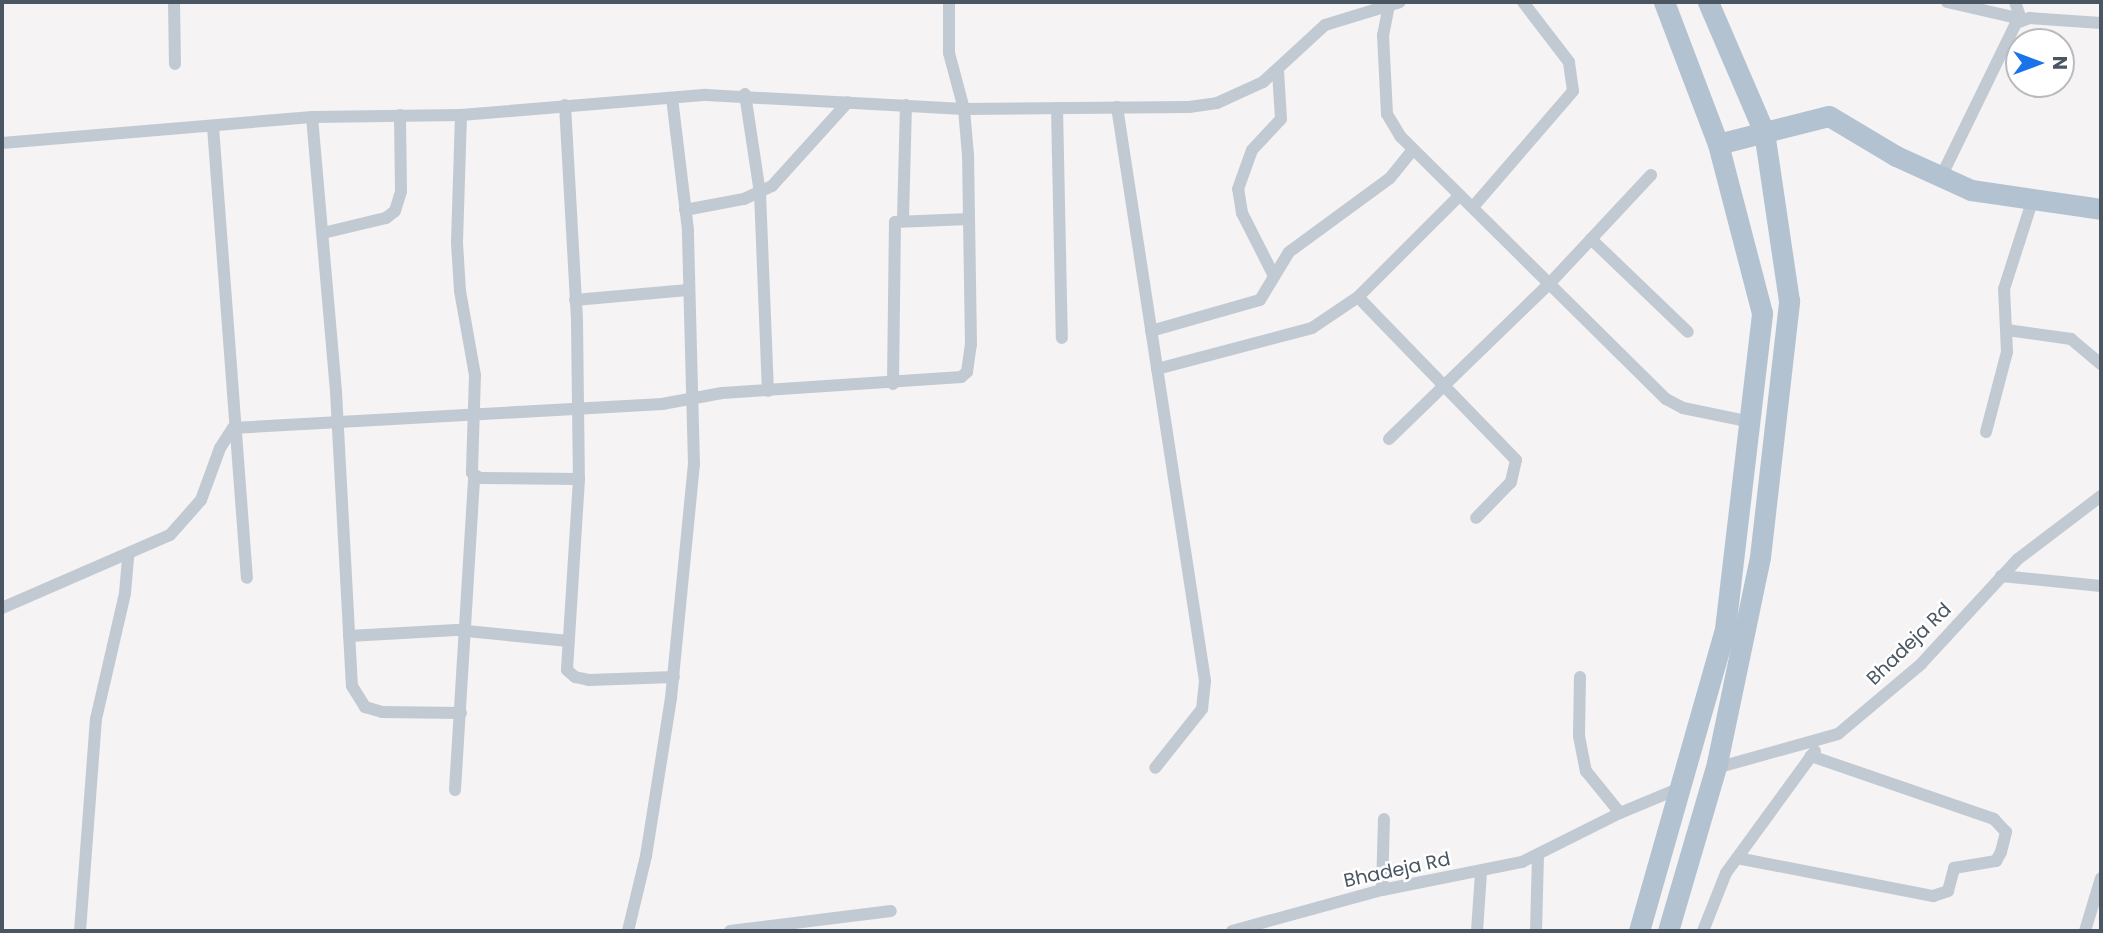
<!DOCTYPE html>
<html>
<head>
<meta charset="utf-8">
<style>
	body { margin:0 }
	#map { position:relative; width:2103px; height:933px; overflow:hidden; background:#f5f3f3; font-family:Poppins,sans-serif }
	div>[style] { position:absolute }
	.street>* { height:12px; margin:-6px; padding:0 6px; transform-origin:6px; border-radius:6px; background:#c1cad2 }
	.primary>* { height:21px; margin:-10.5px; padding:0 10.5px; transform-origin:10.5px; border-radius:10.5px; background:#b3c2d1 }
	span { translate:-50% -50%; white-space:nowrap; text-align:center; line-height:1.15; -webkit-text-stroke:5px #fff; paint-order:stroke }
	.street-label { font-size:19px; color:#4a5661 }
	.frame { position:absolute; inset:0; border:4px solid #4a5661; pointer-events:none }
	.north { position:absolute; left:2005px; top:28px; width:70px; height:70px; box-sizing:border-box; background:#fff; border:2px solid #b7bbc0; border-radius:50%; rotate:90deg; font-size:19px; font-weight:700; line-height:28px; text-align:center; color:#4a5661 }
	.north::after { content:''; display:block; margin:auto; width:24px; height:32px; background:#1a73e8; clip-path:polygon(50% 0,100% 100%,50% 72%,0 100%) }
</style>
</head>
<body>
<div id="map">
	<div class="street">
		<div style="left:174px;top:2px;width:62px;rotate:89.1deg"></div>
		<div style="left:1947px;top:2px;width:76px;rotate:12.9deg"></div>
		<div style="left:2015px;top:2px;width:18px;rotate:71deg"></div>
		<div style="left:1389px;top:5px;width:31px;rotate:101deg"></div>
		<div style="left:1383px;top:35px;width:79px;rotate:87.1deg"></div>
		<div style="left:1387px;top:114px;width:26px;rotate:59deg"></div>
		<div style="left:1400px;top:136px;width:374px;rotate:44.7deg"></div>
		<div style="left:1666px;top:399px;width:19px;rotate:28deg"></div>
		<div style="left:1683px;top:408px;width:69px;rotate:11.6deg"></div>
		<div style="left:745px;top:94px;width:100px;rotate:81.4deg"></div>
		<div style="left:760px;top:193px;width:198px;rotate:87.7deg"></div>
		<div style="left:565px;top:105px;width:217px;rotate:86.8deg"></div>
		<div style="left:577px;top:322px;width:157px;rotate:89.3deg"></div>
		<div style="left:579px;top:479px;width:191px;rotate:93.6deg"></div>
		<div style="left:567px;top:670px;width:11px;rotate:41deg"></div>
		<div style="left:575px;top:677px;width:14px;rotate:12deg"></div>
		<div style="left:589px;top:680px;width:85px;rotate:-2deg"></div>
		<div style="left:1117px;top:107px;width:581px;rotate:81.28deg"></div>
		<div style="left:1205px;top:681px;width:28px;rotate:96deg"></div>
		<div style="left:1202px;top:709px;width:75px;rotate:128.5deg"></div>
		<div style="left:1057px;top:108px;width:230px;rotate:88.8deg"></div>
		<div style="left:461px;top:115px;width:128px;rotate:91.8deg"></div>
		<div style="left:457px;top:243px;width:48px;rotate:86.4deg"></div>
		<div style="left:460px;top:291px;width:85px;rotate:79.9deg"></div>
		<div style="left:475px;top:375px;width:98px;rotate:91.8deg"></div>
		<div style="left:472px;top:473px;width:9px;rotate:32deg"></div>
		<div style="left:480px;top:478px;width:99px;rotate:0.6deg"></div>
		<div style="left:312px;top:117px;width:276px;rotate:85deg"></div>
		<div style="left:336px;top:392px;width:294px;rotate:86.9deg"></div>
		<div style="left:352px;top:686px;width:25px;rotate:58deg"></div>
		<div style="left:365px;top:707px;width:18px;rotate:16deg"></div>
		<div style="left:382px;top:712px;width:79px;rotate:0.7deg"></div>
		<div style="left:213px;top:127px;width:452px;rotate:85.7deg"></div>
		<div style="left:2px;top:143px;width:311px;rotate:-4.8deg"></div>
		<div style="left:312px;top:117px;width:149px;rotate:-0.8deg"></div>
		<div style="left:461px;top:115px;width:246px;rotate:-4.7deg"></div>
		<div style="left:706px;top:95px;width:258px;rotate:3.1deg"></div>
		<div style="left:964px;top:109px;width:225px;rotate:-0.5deg"></div>
		<div style="left:1189px;top:107px;width:28px;rotate:-8deg"></div>
		<div style="left:1217px;top:103px;width:51px;rotate:-24.5deg"></div>
		<div style="left:1263px;top:82px;width:84px;rotate:-42.6deg"></div>
		<div style="left:1325px;top:25px;width:78px;rotate:-17deg"></div>
		<div style="left:1940px;top:179px;width:174px;rotate:-64deg"></div>
		<div style="left:2016px;top:23px;width:15px;rotate:-20deg"></div>
		<div style="left:2030px;top:18px;width:71px;rotate:4deg"></div>
		<div style="left:1473px;top:207px;width:153px;rotate:-49.2deg"></div>
		<div style="left:1573px;top:91px;width:29px;rotate:-98deg"></div>
		<div style="left:1569px;top:62px;width:76px;rotate:-127.5deg"></div>
		<div style="left:685px;top:210px;width:60px;rotate:-10.6deg"></div>
		<div style="left:744px;top:199px;width:31px;rotate:-25deg"></div>
		<div style="left:772px;top:186px;width:113px;rotate:-47.9deg"></div>
		<div style="left:903px;top:219px;width:114px;rotate:-88.5deg"></div>
		<div style="left:323px;top:233px;width:65px;rotate:-13.4deg"></div>
		<div style="left:386px;top:218px;width:11px;rotate:-38deg"></div>
		<div style="left:395px;top:211px;width:21px;rotate:-73deg"></div>
		<div style="left:401px;top:191px;width:76px;rotate:-90.8deg"></div>
		<div style="left:1591px;top:239px;width:134px;rotate:43.8deg"></div>
		<div style="left:1274px;top:276px;width:71px;rotate:-116.9deg"></div>
		<div style="left:1242px;top:213px;width:24px;rotate:-99deg"></div>
		<div style="left:1238px;top:189px;width:41px;rotate:-70.3deg"></div>
		<div style="left:1252px;top:150px;width:42px;rotate:-46.9deg"></div>
		<div style="left:1281px;top:119px;width:48px;rotate:-93.6deg"></div>
		<div style="left:1358px;top:297px;width:227px;rotate:45.9deg"></div>
		<div style="left:1516px;top:460px;width:23px;rotate:103deg"></div>
		<div style="left:1511px;top:482px;width:50px;rotate:134.2deg"></div>
		<div style="left:575px;top:300px;width:113px;rotate:-5.1deg"></div>
		<div style="left:2007px;top:330px;width:65px;rotate:8deg"></div>
		<div style="left:2071px;top:339px;width:39px;rotate:40deg"></div>
		<div style="left:1151px;top:331px;width:113px;rotate:-15.9deg"></div>
		<div style="left:1260px;top:300px;width:56px;rotate:-58.9deg"></div>
		<div style="left:1289px;top:252px;width:125px;rotate:-36.2deg"></div>
		<div style="left:1390px;top:178px;width:36px;rotate:-51deg"></div>
		<div style="left:1157px;top:369px;width:160px;rotate:-14.8deg"></div>
		<div style="left:1312px;top:328px;width:55px;rotate:-34deg"></div>
		<div style="left:1358px;top:297px;width:144px;rotate:-45deg"></div>
		<div style="left:893px;top:384px;width:162px;rotate:-89.3deg"></div>
		<div style="left:895px;top:222px;width:74px;rotate:-2.3deg"></div>
		<div style="left:1986px;top:432px;width:83px;rotate:-75.3deg"></div>
		<div style="left:2007px;top:352px;width:63px;rotate:-92.7deg"></div>
		<div style="left:2004px;top:289px;width:91px;rotate:-72.2deg"></div>
		<div style="left:1389px;top:439px;width:224px;rotate:-44.1deg"></div>
		<div style="left:1550px;top:283px;width:148px;rotate:-46.9deg"></div>
		<div style="left:2001px;top:576px;width:100px;rotate:5.7deg"></div>
		<div style="left:2px;top:608px;width:183px;rotate:-23.5deg"></div>
		<div style="left:170px;top:535px;width:47px;rotate:-48.5deg"></div>
		<div style="left:201px;top:500px;width:55px;rotate:-69.9deg"></div>
		<div style="left:220px;top:448px;width:24px;rotate:-57deg"></div>
		<div style="left:233px;top:428px;width:430px;rotate:-3.2deg"></div>
		<div style="left:662px;top:404px;width:61px;rotate:-10.4deg"></div>
		<div style="left:722px;top:393px;width:240px;rotate:-3.8deg"></div>
		<div style="left:961px;top:377px;width:8px;rotate:-40deg"></div>
		<div style="left:967px;top:372px;width:27px;rotate:-82deg"></div>
		<div style="left:971px;top:345px;width:190px;rotate:-90.9deg"></div>
		<div style="left:968px;top:155px;width:46px;rotate:-95deg"></div>
		<div style="left:964px;top:109px;width:58px;rotate:-105deg"></div>
		<div style="left:949px;top:53px;width:51px;rotate:-90deg"></div>
		<div style="left:349px;top:636px;width:107px;rotate:-3.2deg"></div>
		<div style="left:456px;top:630px;width:113px;rotate:5.6deg"></div>
		<div style="left:1580px;top:677px;width:59px;rotate:91deg"></div>
		<div style="left:1579px;top:736px;width:36px;rotate:79deg"></div>
		<div style="left:1586px;top:771px;width:54px;rotate:51deg"></div>
		<div style="left:1716px;top:768px;width:127px;rotate:-15.6deg"></div>
		<div style="left:1838px;top:734px;width:109px;rotate:-40.1deg"></div>
		<div style="left:1921px;top:664px;width:143px;rotate:-47.3deg"></div>
		<div style="left:2018px;top:559px;width:104px;rotate:-37.2deg"></div>
		<div style="left:455px;top:790px;width:315px;rotate:-86.5deg"></div>
		<div style="left:1737px;top:858px;width:200px;rotate:11deg"></div>
		<div style="left:1933px;top:896px;width:16px;rotate:-18deg"></div>
		<div style="left:1948px;top:891px;width:24px;rotate:-75deg"></div>
		<div style="left:1954px;top:868px;width:43px;rotate:-9.5deg"></div>
		<div style="left:1996px;top:861px;width:10px;rotate:-61deg"></div>
		<div style="left:2001px;top:852px;width:21px;rotate:-76deg"></div>
		<div style="left:2006px;top:832px;width:18px;rotate:-133deg"></div>
		<div style="left:1994px;top:819px;width:194px;rotate:-161deg"></div>
		<div style="left:1382px;top:890px;width:71px;rotate:-88.4deg"></div>
		<div style="left:80px;top:931px;width:213px;rotate:-85.7deg"></div>
		<div style="left:96px;top:719px;width:129px;rotate:-77deg"></div>
		<div style="left:125px;top:593px;width:37px;rotate:-85deg"></div>
		<div style="left:628px;top:931px;width:77px;rotate:-76.5deg"></div>
		<div style="left:646px;top:856px;width:160px;rotate:-81deg"></div>
		<div style="left:671px;top:698px;width:234px;rotate:-84.4deg"></div>
		<div style="left:694px;top:465px;width:235px;rotate:-91.5deg"></div>
		<div style="left:688px;top:230px;width:133px;rotate:-96.9deg"></div>
		<div style="left:730px;top:931px;width:162px;rotate:-7.1deg"></div>
		<div style="left:1232px;top:931px;width:156px;rotate:-15.3deg"></div>
		<div style="left:1382px;top:890px;width:143px;rotate:-11.3deg"></div>
		<div style="left:1522px;top:862px;width:110px;rotate:-26.6deg"></div>
		<div style="left:1620px;top:813px;width:65px;rotate:-22.6deg"></div>
		<div style="left:1477px;top:931px;width:59px;rotate:-86.1deg"></div>
		<div style="left:1536px;top:931px;width:75px;rotate:-88.5deg"></div>
		<div style="left:1703px;top:931px;width:62px;rotate:-68.4deg"></div>
		<div style="left:1726px;top:873px;width:151px;rotate:-53.9deg"></div>
		<div style="left:2085px;top:931px;width:55px;rotate:-73.2deg"></div>
	</div>
	<div class="primary">
		<div style="left:1718px;top:144px;width:114px;rotate:-14.2deg"></div>
		<div style="left:1829px;top:116px;width:78px;rotate:30.8deg"></div>
		<div style="left:1896px;top:156px;width:82px;rotate:24.4deg"></div>
		<div style="left:1971px;top:190px;width:131px;rotate:8.3deg"></div>
		<div style="left:1639px;top:931px;width:314px;rotate:-74.1deg"></div>
		<div style="left:1725px;top:629px;width:318px;rotate:-83.3deg"></div>
		<div style="left:1762px;top:313px;width:175px;rotate:-104.6deg"></div>
		<div style="left:1718px;top:144px;width:152px;rotate:-110.8deg"></div>
		<div style="left:1668px;top:931px;width:175px;rotate:-73.7deg"></div>
		<div style="left:1717px;top:763px;width:210px;rotate:-78.2deg"></div>
		<div style="left:1760px;top:557px;width:258px;rotate:-83.5deg"></div>
		<div style="left:1789px;top:301px;width:171px;rotate:-98.4deg"></div>
		<div style="left:1764px;top:132px;width:142px;rotate:-113.3deg"></div>
	</div>
	<div class="street-label">
		<span style="left:1909px;top:644px;rotate:-44deg">Bhadeja Rd</span>
		<span style="left:1397px;top:870px;rotate:-12deg">Bhadeja Rd</span>
	</div>
	<div class="frame"></div>
	<div class="north">N</div>
</div>
</body>
</html>
